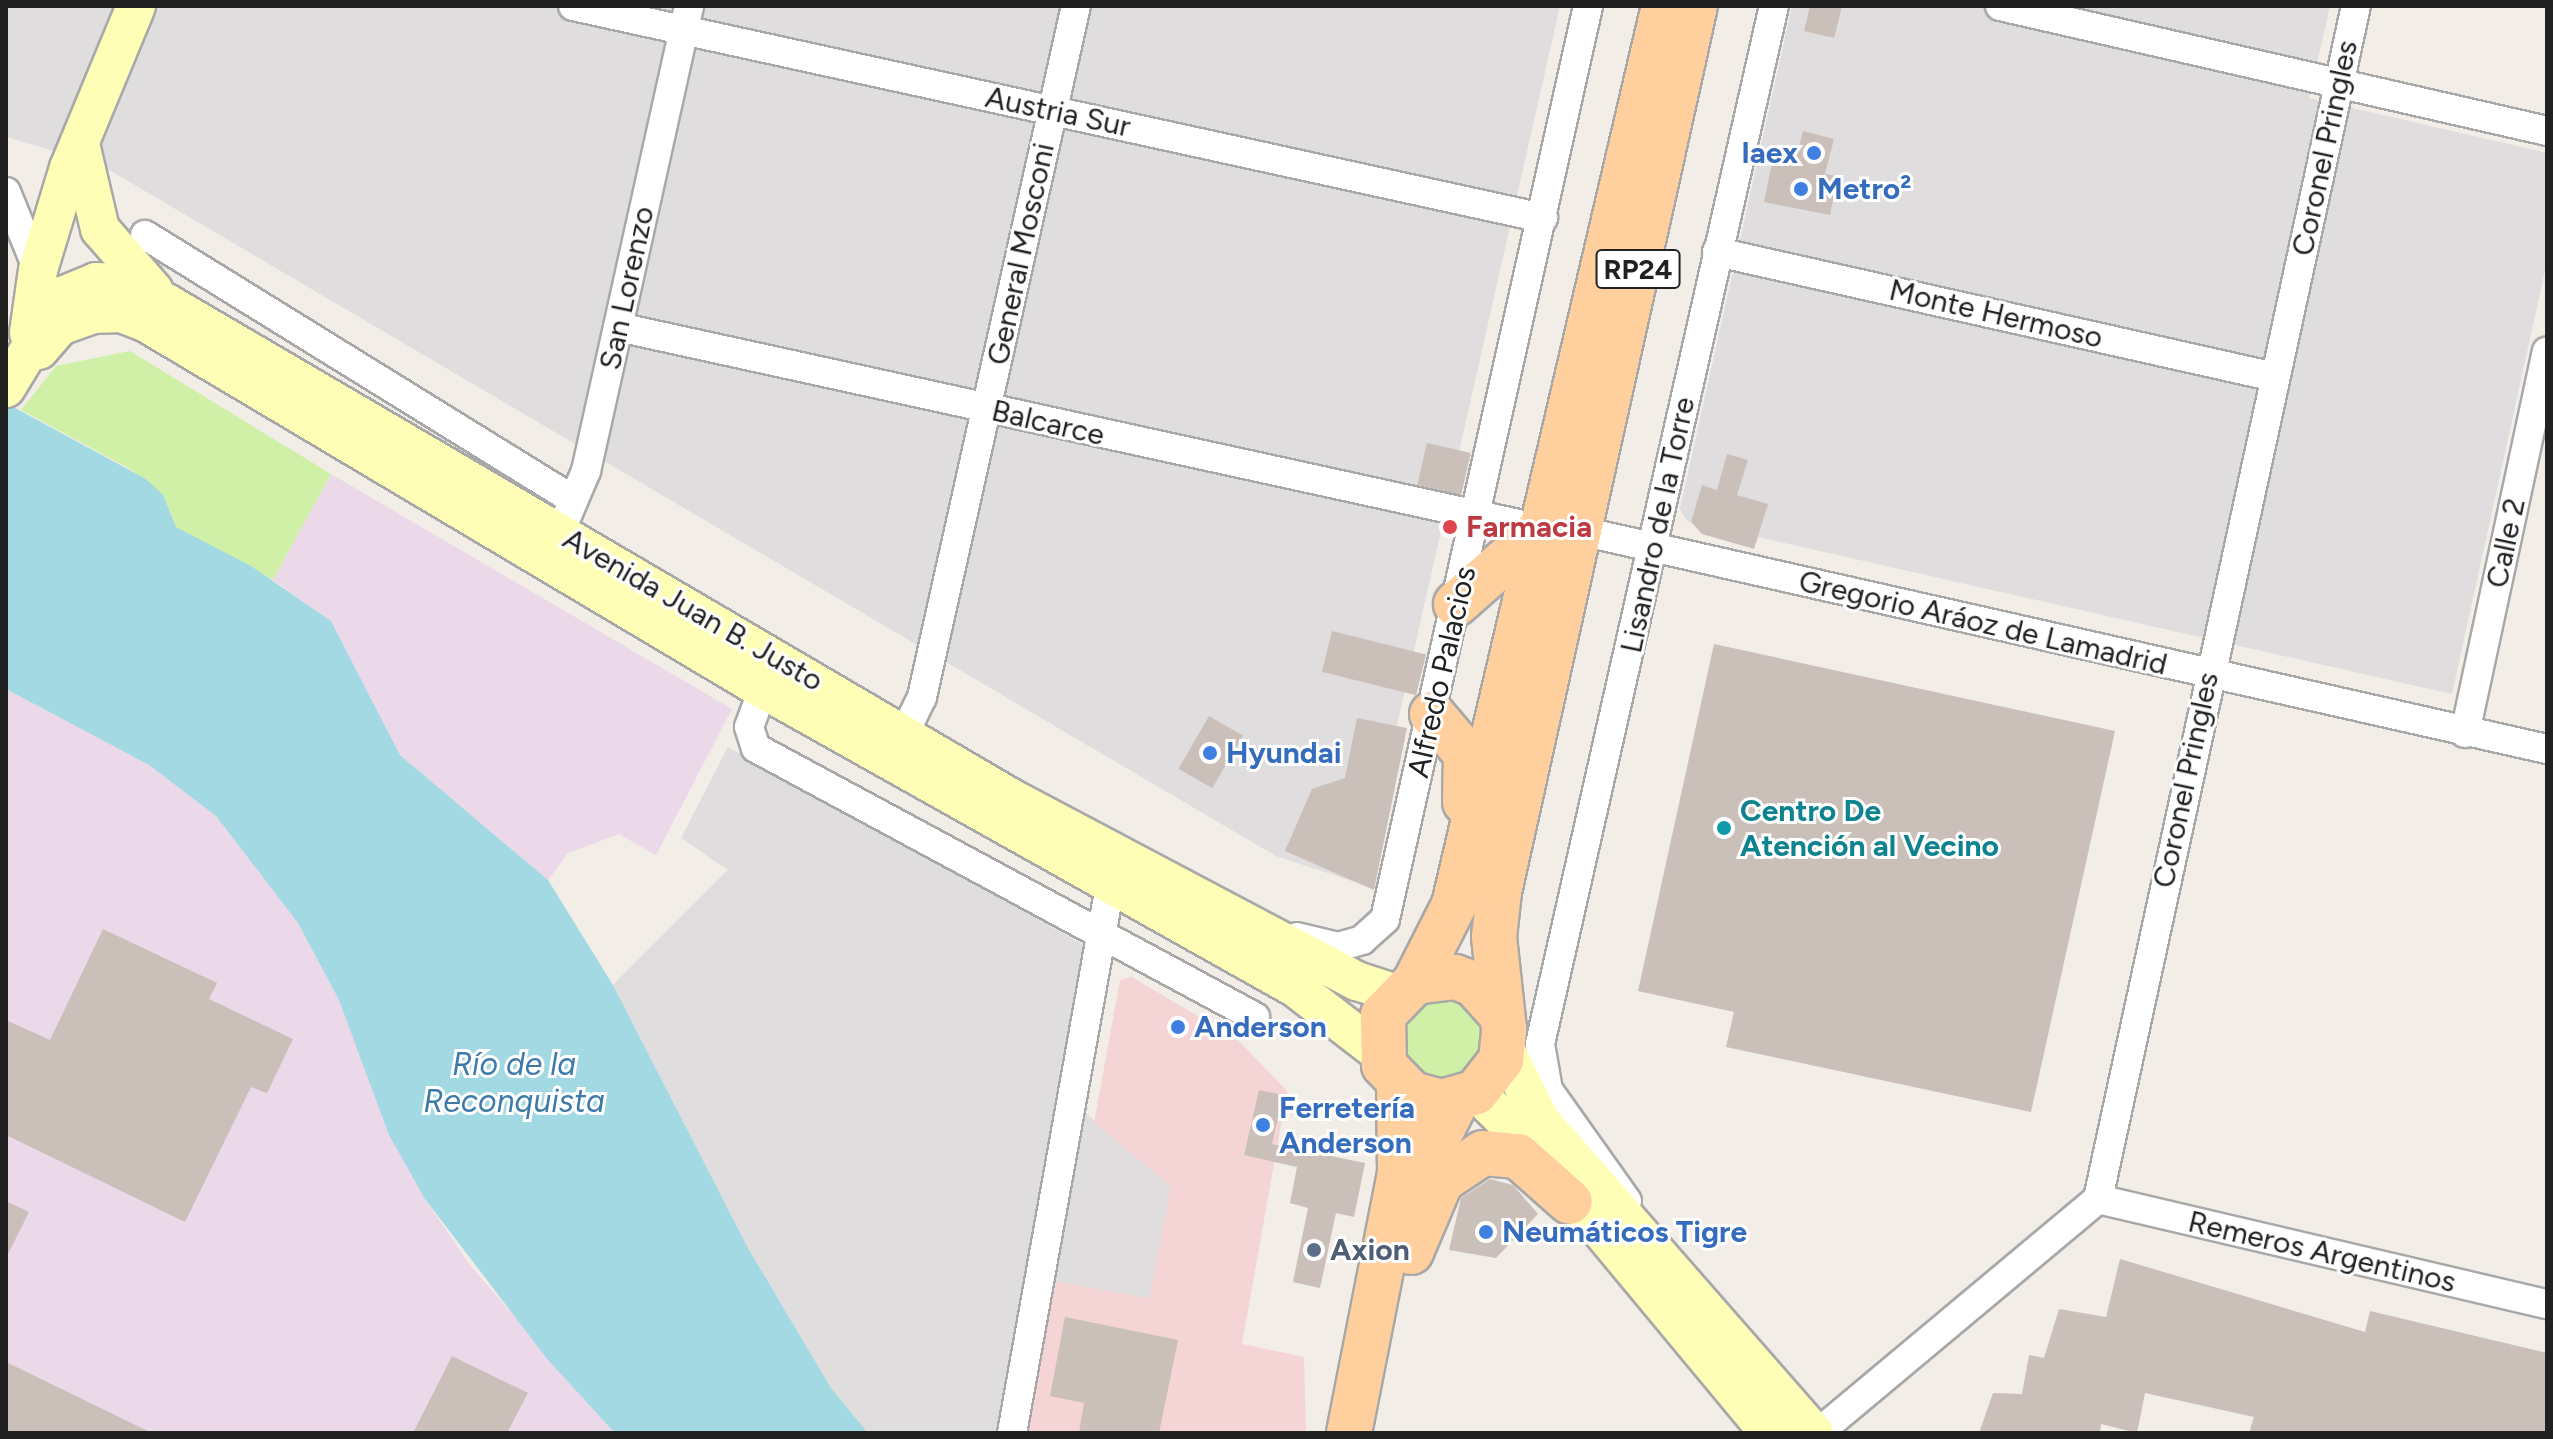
<!DOCTYPE html>
<html>
<head>
<meta charset="utf-8">
<style>
	body { margin:0 }
	#map { position:relative; width:2553px; height:1439px; overflow:hidden; background:#f2ede6; font-family:Figtree,sans-serif }
	div>[style] { position:absolute }
	.residential>* { inset:0; background:#dfdddd }
	.commercial>* { inset:0; background:#f4d4d5 }
	.industrial>* { inset:0; background:#ebd8e9 }
	.grass>* { inset:0; background:#d0f0a8 }
	.water>* { inset:0; background:#a3d9e3 }
	.building>* { inset:0; background:#cabfb9; transform-origin:0 0 }
	.roads { filter:drop-shadow(2px 0 #a8a8a8) drop-shadow(-2px 0 #a8a8a8) drop-shadow(0 2px #a8a8a8) drop-shadow(0 -2px #a8a8a8) }
	.street>* { height:28px; margin:-14px; padding:0 14px; transform-origin:14px; border-radius:14px; background:#fff }
	.secondary>* { height:38px; margin:-19px; padding:0 19px; transform-origin:19px; border-radius:19px; background:#fffeb7 }
	.primary>* { height:44px; margin:-22px; padding:0 22px; transform-origin:22px; border-radius:22px; background:#ffcf9e }
	.dots>* { width:22px; height:22px; translate:-50% -50%; box-sizing:border-box; border:4px solid #fff; border-radius:50% }
	span { translate:-50% -50%; white-space:nowrap; text-align:center; line-height:1.15; -webkit-text-stroke:6px #fff; paint-order:stroke }
	.shield-label span { padding:2px 6px; background:#fff; border:2px solid; border-radius:6px; -webkit-text-stroke-width:0 }
	.shield-label { font-size:28px; color:#212121; font-weight:700 }
	.street-label { font-size:30px; color:#212121 }
	.shop-label { font-size:30px; color:#366cbe; font-weight:700 }
	.right { translate:-100% -50%; text-align:right }
	.left { translate:0 -50%; text-align:left }
	.health-label { font-size:30px; color:#be3a42; font-weight:700 }
	.culture-label { font-size:30px; color:#0d838f; font-weight:700 }
	.service-label { font-size:30px; color:#4e5e75; font-weight:700 }
	.water-label { font-size:32px; color:#3e7aa9; font-style:italic }
	.frame { position:absolute; inset:0; border:8px solid #212121; pointer-events:none }
</style>
</head>
<body>
<div id="map">
	<div class="residential">
		<div style="clip-path:polygon(6px 6px,1560px 6px,1361px 884px,1276px 856px,99px 164px,6px 137px)"></div>
		<div style="clip-path:polygon(1792px 6px,2330px 6px,2309px 98px,2547px 153px,2547px 261px,2452px 694px,1687px 521px,1680px 509px)"></div>
		<div style="clip-path:polygon(728px 747px,1084px 945px,1058px 1089px,1171px 1186px,1149px 1298px,1018px 1433px,868px 1433px,831px 1388px,748px 1248px,613px 985px,728px 870px,681px 838px)"></div>
	</div>
	<div class="commercial">
		<div style="clip-path:polygon(1132px 977px,1238px 1040px,1287px 1091px,1242px 1344px,1304px 1357px,1306px 1433px,1018px 1433px,1049px 1280px,1149px 1298px,1171px 1186px,1094px 1123px,1120px 980px)"></div>
	</div>
	<div class="industrial">
		<div style="clip-path:polygon(331px 474px,732px 709px,656px 855px,619px 834px,568px 853px,548px 880px,400px 755px,331px 621px,273px 580px)"></div>
		<div style="clip-path:polygon(6px 689px,149px 765px,216px 816px,298px 923px,339px 1000px,425px 1199px,470px 1265px,615px 1433px,6px 1433px)"></div>
	</div>
	<div class="grass">
		<div style="clip-path:polygon(130px 351px,331px 474px,273px 580px,176px 527px,163px 495px,130px 469px,21px 410px,56px 366px)"></div>
		<div style="clip-path:polygon(1434px 986px,1491px 1017px,1475px 1079px,1410px 1080px,1394px 1017px)"></div>
	</div>
	<div class="water">
		<div style="clip-path:polygon(6px 403px,146px 479px,163px 495px,176px 527px,251px 566px,331px 621px,400px 755px,548px 880px,613px 985px,748px 1248px,831px 1388px,868px 1433px,615px 1433px,548px 1360px,425px 1199px,389px 1135px,339px 1000px,298px 923px,216px 816px,149px 765px,6px 689px)"></div>
	</div>
	<div class="building">
		<div style="clip-path:polygon(1810px 6px,1842px 6px,1834px 38px,1804px 31px)"></div>
		<div style="clip-path:polygon(1803px 131px,1834px 139px,1825px 174px,1838px 176px,1830px 215px,1764px 202px,1772px 163px,1794px 166px)"></div>
		<div style="left:1427px;top:443px;width:45px;height:43px;rotate:13deg"></div>
		<div style="clip-path:polygon(1727px 454px,1748px 460px,1737px 495px,1768px 504px,1754px 549px,1702px 534px,1691px 522px,1702px 485px,1717px 490px)"></div>
		<div style="left:1332px;top:631px;width:97px;height:42px;rotate:14deg"></div>
		<div style="clip-path:polygon(1714px 644px,2115px 731px,2031px 1112px,1726px 1047px,1734px 1012px,1638px 991px)"></div>
		<div style="left:1209px;top:716px;width:39px;height:61px;rotate:30deg"></div>
		<div style="clip-path:polygon(1357px 718px,1407px 728px,1374px 890px,1285px 851px,1312px 789px,1345px 778px)"></div>
		<div style="clip-path:polygon(103px 929px,217px 983px,209px 999px,293px 1039px,267px 1093px,251px 1087px,185px 1222px,6px 1135px,6px 1020px,50px 1040px)"></div>
		<div style="clip-path:polygon(1259px 1090px,1283px 1095px,1272px 1144px,1365px 1163px,1354px 1217px,1336px 1213px,1320px 1288px,1293px 1282px,1308px 1208px,1290px 1203px,1297px 1167px,1244px 1155px)"></div>
		<div style="clip-path:polygon(1490px 1179px,1513px 1185px,1538px 1214px,1496px 1258px,1449px 1250px,1461px 1198px)"></div>
		<div style="clip-path:polygon(6px 1201px,29px 1212px,6px 1258px)"></div>
		<div style="clip-path:polygon(2120px 1259px,2365px 1332px,2370px 1311px,2547px 1353px,2547px 1433px,2249px 1433px,2254px 1417px,2145px 1393px,2137px 1433px,2101px 1424px,2100px 1433px,1979px 1433px,1993px 1393px,2022px 1394px,2029px 1355px,2044px 1358px,2059px 1309px,2106px 1317px)"></div>
		<div style="clip-path:polygon(1065px 1317px,1178px 1340px,1159px 1433px,1079px 1433px,1084px 1403px,1050px 1396px)"></div>
		<div style="clip-path:polygon(452px 1356px,528px 1393px,507px 1433px,413px 1433px)"></div>
		<div style="clip-path:polygon(6px 1362px,152px 1433px,6px 1433px)"></div>
	</div>
	<div class="roads">
		<div class="street">
			<div style="left:573px;top:6px;width:993px;rotate:12.33deg"></div>
			<div style="left:2000px;top:6px;width:561px;rotate:12.87deg"></div>
			<div style="left:6px;top:192px;width:84px;rotate:67.7deg"></div>
			<div style="left:145px;top:235px;width:502px;rotate:31.73deg"></div>
			<div style="left:1717px;top:252px;width:572px;rotate:12.63deg"></div>
			<div style="left:618px;top:327px;width:945px;rotate:12.34deg"></div>
			<div style="left:1581px;top:531px;width:990px;rotate:12.72deg"></div>
			<div style="left:553px;top:549px;width:85px;rotate:-67.1deg"></div>
			<div style="left:586px;top:471px;width:476px;rotate:-77.5deg"></div>
			<div style="left:763px;top:689px;width:40px;rotate:110.2deg"></div>
			<div style="left:749px;top:727px;width:22px;rotate:72deg"></div>
			<div style="left:756px;top:748px;width:567px;rotate:28.33deg"></div>
			<div style="left:2465px;top:733px;width:390px;rotate:-77.9deg"></div>
			<div style="left:904px;top:734px;width:41px;rotate:-64.1deg"></div>
			<div style="left:922px;top:697px;width:708px;rotate:-77.44deg"></div>
			<div style="left:1297px;top:937px;width:42px;rotate:13.7deg"></div>
			<div style="left:1338px;top:947px;width:25px;rotate:-16deg"></div>
			<div style="left:1362px;top:940px;width:31px;rotate:-42deg"></div>
			<div style="left:1385px;top:919px;width:935px;rotate:-77.46deg"></div>
			<div style="left:2098px;top:1199px;width:461px;rotate:13.2deg"></div>
			<div style="left:1627px;top:1201px;width:136px;rotate:-125.4deg"></div>
			<div style="left:1548px;top:1090px;width:47px;rotate:-99.9deg"></div>
			<div style="left:1540px;top:1044px;width:1064px;rotate:-77.3deg"></div>
			<div style="left:1012px;top:1433px;width:556px;rotate:-79.84deg"></div>
			<div style="left:1818px;top:1433px;width:365px;rotate:-39.9deg"></div>
			<div style="left:2098px;top:1199px;width:1221px;rotate:-77.8deg"></div>
		</div>
		<div class="secondary">
			<div style="left:81px;top:148px;width:83px;rotate:76.8deg"></div>
			<div style="left:100px;top:229px;width:82px;rotate:48.9deg"></div>
			<div style="left:29px;top:333px;width:64px;rotate:-81.9deg"></div>
			<div style="left:38px;top:270px;width:107px;rotate:-73.1deg"></div>
			<div style="left:69px;top:168px;width:175px;rotate:-67.5deg"></div>
			<div style="left:39px;top:350px;width:32px;rotate:-49deg"></div>
			<div style="left:60px;top:326px;width:35px;rotate:-20deg"></div>
			<div style="left:93px;top:314px;width:28px;rotate:-2deg"></div>
			<div style="left:121px;top:313px;width:26px;rotate:21deg"></div>
			<div style="left:145px;top:322px;width:708px;rotate:30.73deg"></div>
			<div style="left:754px;top:684px;width:621px;rotate:29.29deg"></div>
			<div style="left:1296px;top:988px;width:106px;rotate:37.7deg"></div>
			<div style="left:6px;top:388px;width:108px;rotate:-58.7deg"></div>
			<div style="left:62px;top:296px;width:37px;rotate:-22deg"></div>
			<div style="left:96px;top:282px;width:38px;rotate:3deg"></div>
			<div style="left:134px;top:284px;width:1014px;rotate:30.38deg"></div>
			<div style="left:1009px;top:797px;width:394px;rotate:27.9deg"></div>
			<div style="left:1357px;top:981px;width:42px;rotate:18deg"></div>
			<div style="left:1504px;top:1047px;width:81px;rotate:63.7deg"></div>
			<div style="left:1540px;top:1120px;width:416px;rotate:48.8deg"></div>
			<div style="left:1476px;top:1092px;width:77px;rotate:44.5deg"></div>
			<div style="left:1531px;top:1146px;width:373px;rotate:50.3deg"></div>
		</div>
		<div class="primary">
			<div style="left:1456px;top:604px;width:113px;rotate:-41.4deg"></div>
			<div style="left:1432px;top:714px;width:52px;rotate:49.6deg"></div>
			<div style="left:1466px;top:754px;width:48px;rotate:91.2deg"></div>
			<div style="left:1415px;top:982px;width:86px;rotate:-63.1deg"></div>
			<div style="left:1454px;top:905px;width:923px;rotate:-76.85deg"></div>
			<div style="left:1499px;top:1012px;width:38px;rotate:-132deg"></div>
			<div style="left:1474px;top:984px;width:20px;rotate:-160deg"></div>
			<div style="left:1455px;top:977px;width:40px;rotate:172.9deg"></div>
			<div style="left:1415px;top:982px;width:46px;rotate:134.1deg"></div>
			<div style="left:1383px;top:1015px;width:50px;rotate:88.9deg"></div>
			<div style="left:1384px;top:1065px;width:40px;rotate:46deg"></div>
			<div style="left:1412px;top:1094px;width:31px;rotate:15deg"></div>
			<div style="left:1442px;top:1102px;width:35px;rotate:-16deg"></div>
			<div style="left:1476px;top:1092px;width:41px;rotate:-52deg"></div>
			<div style="left:1501px;top:1060px;width:31px;rotate:-84deg"></div>
			<div style="left:1504px;top:1029px;width:93px;rotate:-96.2deg"></div>
			<div style="left:1494px;top:937px;width:45px;rotate:-83.7deg"></div>
			<div style="left:1499px;top:892px;width:907px;rotate:-77.53deg"></div>
			<div style="left:1420px;top:1203px;width:53px;rotate:-78.1deg"></div>
			<div style="left:1431px;top:1151px;width:57px;rotate:-63deg"></div>
			<div style="left:1411px;top:1252px;width:77px;rotate:-67.1deg"></div>
			<div style="left:1441px;top:1181px;width:50px;rotate:-33.7deg"></div>
			<div style="left:1483px;top:1153px;width:35px;rotate:5deg"></div>
			<div style="left:1518px;top:1156px;width:69px;rotate:41.5deg"></div>
			<div style="left:1349px;top:1433px;width:266px;rotate:-78.9deg"></div>
			<div style="left:1400px;top:1172px;width:86px;rotate:-90.7deg"></div>
		</div>
	</div>
	<div class="dots">
		<div style="left:1814px;top:153px;background:#3f7fe0"></div>
		<div style="left:1801px;top:189px;background:#3f7fe0"></div>
		<div style="left:1450px;top:527px;background:#e0444e"></div>
		<div style="left:1210px;top:753px;background:#3f7fe0"></div>
		<div style="left:1724px;top:828px;background:#0f9aa8"></div>
		<div style="left:1178px;top:1027px;background:#3f7fe0"></div>
		<div style="left:1263px;top:1125px;background:#3f7fe0"></div>
		<div style="left:1486px;top:1232px;background:#3f7fe0"></div>
		<div style="left:1314px;top:1250px;background:#5c6f8a"></div>
	</div>
	<div class="shield-label">
		<span style="left:1638px;top:269px">RP24</span>
	</div>
	<div class="street-label">
		<span style="left:1058px;top:112px;rotate:12deg">Austria Sur</span>
		<span style="left:2325px;top:148px;rotate:-78deg">Coronel Pringles</span>
		<span style="left:1021px;top:254px;rotate:-78deg">General Mosconi</span>
		<span style="left:627px;top:288px;rotate:-78deg">San Lorenzo</span>
		<span style="left:1996px;top:314px;rotate:13deg">Monte Hermoso</span>
		<span style="left:1048px;top:423px;rotate:13deg">Balcarce</span>
		<span style="left:1658px;top:525px;rotate:-78deg">Lisandro de la Torre</span>
		<span style="left:2506px;top:543px;rotate:-78deg">Calle 2</span>
		<span style="left:693px;top:610px;rotate:30deg">Avenida Juan B. Justo</span>
		<span style="left:1983px;top:623px;rotate:13deg">Gregorio Aráoz de Lamadrid</span>
		<span style="left:1442px;top:672px;rotate:-77deg">Alfredo Palacios</span>
		<span style="left:2186px;top:780px;rotate:-78deg">Coronel Pringles</span>
		<span style="left:2322px;top:1252px;rotate:13deg">Remeros Argentinos</span>
	</div>
	<div class="shop-label">
		<span class="right" style="left:1798px;top:153px">Iaex</span>
		<span class="left" style="left:1817px;top:189px">Metro²</span>
		<span class="left" style="left:1226px;top:753px">Hyundai</span>
		<span class="left" style="left:1194px;top:1027px">Anderson</span>
		<span class="left" style="left:1279px;top:1125px">Ferretería<br>Anderson</span>
		<span class="left" style="left:1502px;top:1232px">Neumáticos Tigre</span>
	</div>
	<div class="health-label">
		<span class="left" style="left:1466px;top:527px">Farmacia</span>
	</div>
	<div class="culture-label">
		<span class="left" style="left:1740px;top:828px">Centro De<br>Atención al Vecino</span>
	</div>
	<div class="service-label">
		<span class="left" style="left:1330px;top:1250px">Axion</span>
	</div>
	<div class="water-label">
		<span style="left:514px;top:1083px">Río de la<br>Reconquista</span>
	</div>
	<div class="frame"></div>
</div>
</body>
</html>
